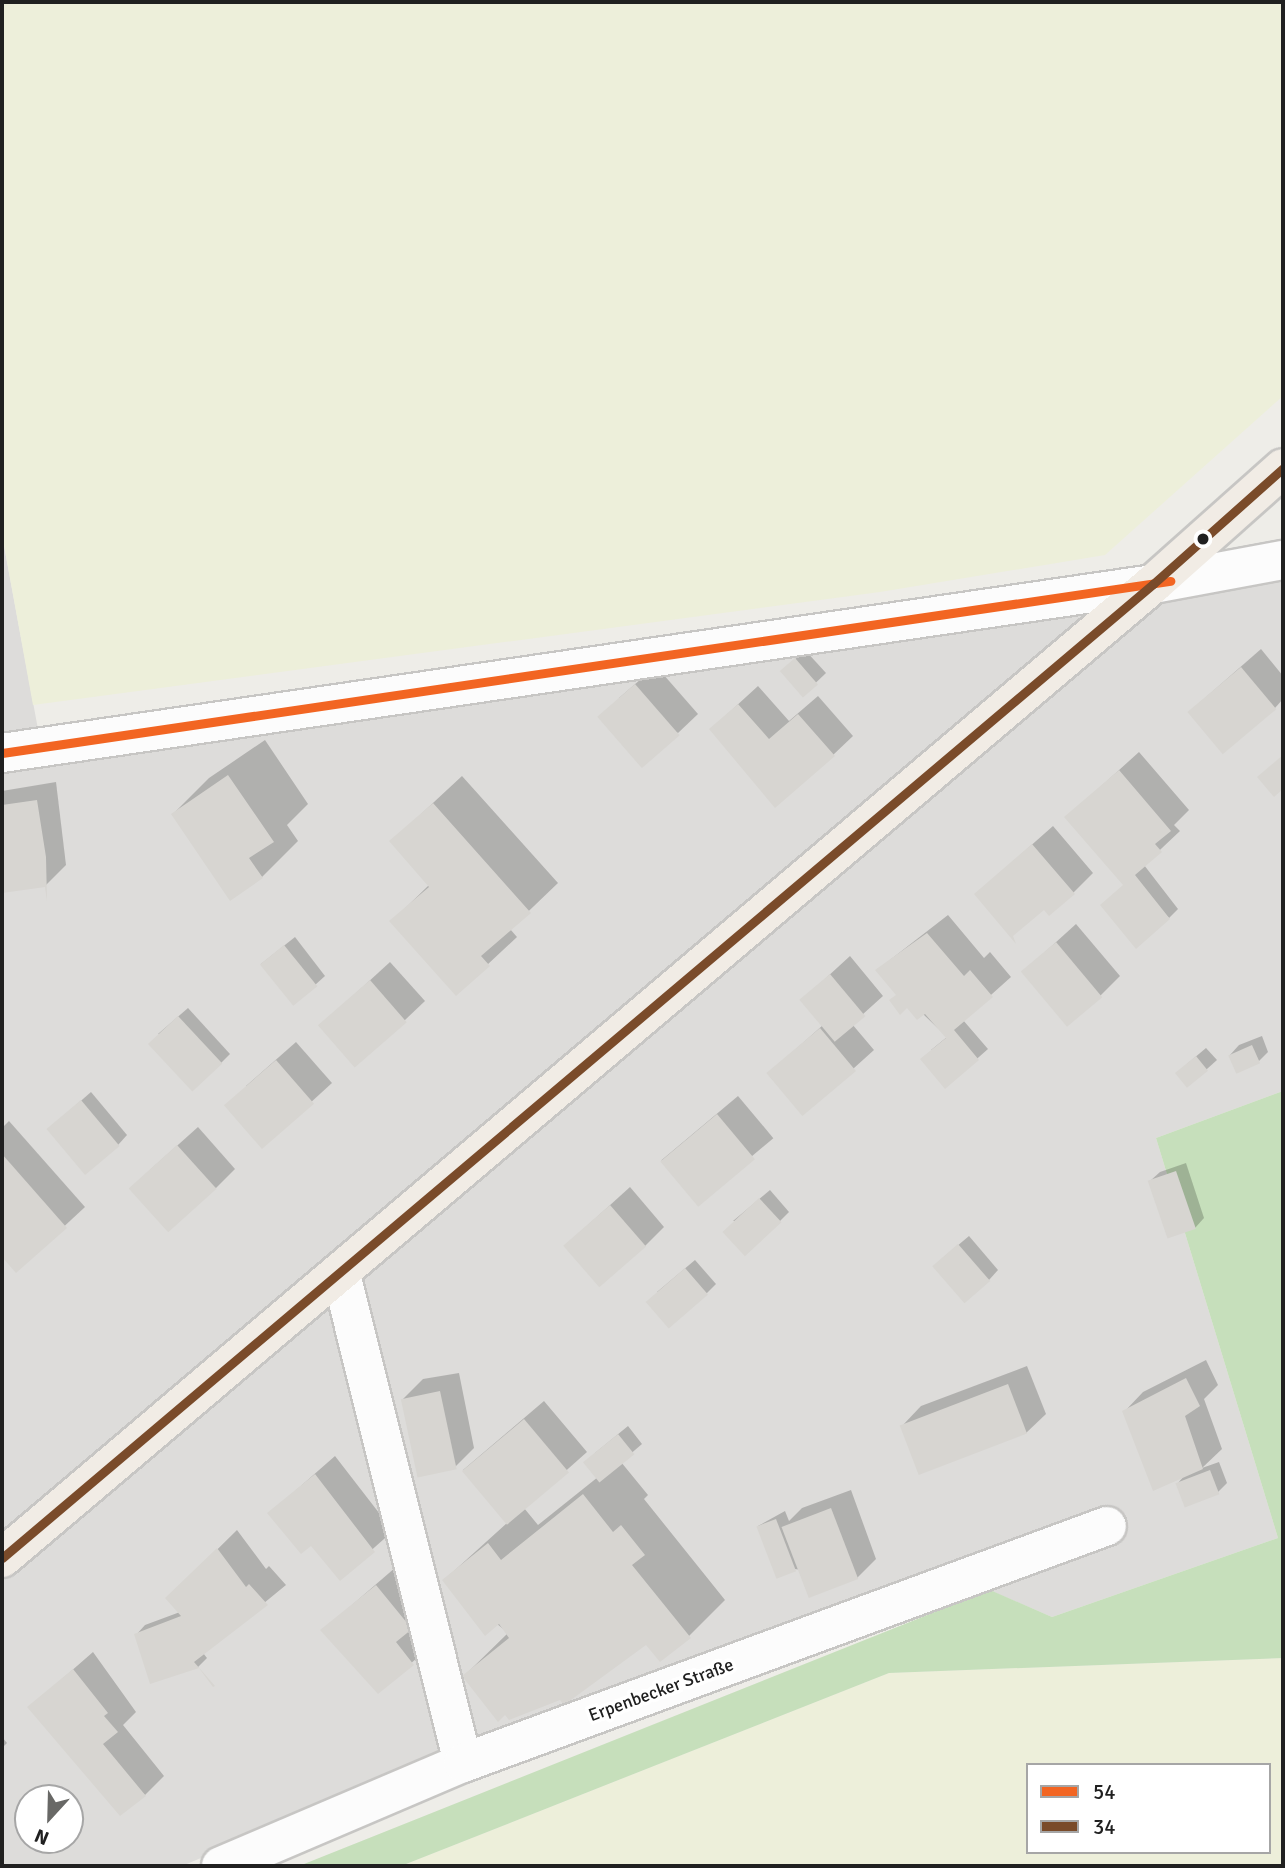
<!DOCTYPE html>
<html>
<head>
<meta charset="utf-8">
<style>
	body { margin:0 }
	#map { position:relative; width:1285px; height:1868px; overflow:hidden; background:#eeede8; font-family:Signika,sans-serif }
	div>[style] { position:absolute }
	.residential>* { inset:0; background:#dddcda }
	.farmland>* { inset:0; background:#edefda }
	.forest>* { inset:0; background:#c6dfbb }
	.shadow>* { inset:0; background:#0003; transform-origin:0 0 }
	.building>* { inset:0; background:#d7d5d1; transform-origin:0 0 }
	.roads { filter:drop-shadow(2px 0 #c7c6c4) drop-shadow(-2px 0 #c7c6c4) drop-shadow(0 2px #c7c6c4) drop-shadow(0 -2px #c7c6c4) }
	.minor>* { height:38px; margin:-19px; padding:0 19px; transform-origin:19px; border-radius:19px; background:#fcfcfc }
	.major>* { height:38px; margin:-19px; padding:0 19px; transform-origin:19px; border-radius:19px; background:#f1ece5 }
	.bus-1>* { height:9px; margin:-4.5px; padding:0 4.5px; transform-origin:4.5px; border-radius:4.5px; background:#f26522 }
	.bus-2>* { height:9px; margin:-4.5px; padding:0 4.5px; transform-origin:4.5px; border-radius:4.5px; background:#7a4b2a }
	.dots>* { width:19px; height:19px; translate:-50% -50%; box-sizing:border-box; border:4px solid #fff; border-radius:50% }
	span { translate:-50% -50%; white-space:nowrap; text-align:center; line-height:1.15; -webkit-text-stroke:7px #fff; paint-order:stroke }
	.street-label { font-size:18px; color:#202020 }
	.frame { position:absolute; inset:0; border:4px solid #202020; pointer-events:none }
	.legend { position:absolute; left:1026px; top:1763px; width:245px; height:91px; box-sizing:border-box; background:#fff; border:2px solid #a6a6a6; margin:0; padding:9px 12px; list-style:none; font-size:21px; color:#202020 }
	.legend li { display:flex; align-items:center; gap:14px; height:35px }
	.legend b { width:35px; border:2px solid #a6a6a6 }
	.north { position:absolute; left:14px; top:1784px; width:70px; height:70px; box-sizing:border-box; background:#fff; border:2px solid #a6a6a6; border-radius:50%; rotate:202deg; font-size:19px; font-weight:700; line-height:28px; text-align:center; color:#202020 }
	.north::after { content:''; display:block; margin:auto; width:24px; height:32px; background:#686866; clip-path:polygon(50% 0,100% 100%,50% 72%,0 100%) }
</style>
</head>
<body>
<div id="map">
	<div class="residential">
		<div style="clip-path:polygon(evenodd,2px 535px,45px 767px,1283px 580px,1283px 1091px,1156px 1138px,1278px 1538px,1052px 1617px,935px 1567px,435px 1759px,182px 1866px,2px 1866px,2px 535px,28px 1798px,70px 1798px,70px 1840px,28px 1840px,28px 1798px)"></div>
	</div>
	<div class="farmland">
		<div style="clip-path:polygon(2px 2px,1283px 2px,1283px 396px,1105px 555px,880px 592px,33px 705px,2px 534px)"></div>
		<div style="clip-path:polygon(evenodd,1283px 1658px,1283px 1866px,401px 1866px,889px 1673px,1283px 1658px,1028px 1765px,1269px 1765px,1269px 1852px,1028px 1852px,1028px 1765px)"></div>
	</div>
	<div class="forest">
		<div style="clip-path:polygon(1283px 1091px,1283px 1658px,889px 1673px,401px 1866px,299px 1866px,990px 1590px,1052px 1617px,1278px 1538px,1156px 1138px)"></div>
	</div>
	<div class="shadow">
		<div style="clip-path:polygon(1261px 649px,1283px 676px,1283px 699px,1275px 708px,1189px 712px)"></div>
		<div style="clip-path:polygon(805px 650px,826px 673px,803px 695px,792px 662px)"></div>
		<div style="clip-path:polygon(656px 666px,698px 714px,678px 733px,619px 698px)"></div>
		<div style="clip-path:polygon(758px 686px,789px 721px,818px 696px,853px 736px,833px 755px,711px 729px)"></div>
		<div style="clip-path:polygon(265px 740px,308px 804px,287px 825px,298px 841px,262px 877px,173px 814px,209px 778px)"></div>
		<div style="clip-path:polygon(1139px 752px,1189px 810px,1174px 825px,1180px 831px,1144px 865px,1178px 909px,1169px 918px,1067px 817px)"></div>
		<div style="clip-path:polygon(462px 776px,558px 883px,510px 929px,517px 937px,456px 994px,392px 921px,429px 885px,392px 841px)"></div>
		<div style="clip-path:polygon(56px 782px,66px 865px,46px 885px,2px 891px,2px 791px)"></div>
		<div style="clip-path:polygon(1053px 826px,1093px 873px,1074px 892px,1049px 914px,1044px 908px,976px 894px)"></div>
		<div style="clip-path:polygon(948px 915px,984px 958px,990px 952px,1011px 977px,963px 1020px,988px 1049px,945px 1087px,931px 1050px,947px 1037px,877px 970px)"></div>
		<div style="clip-path:polygon(1076px 924px,1120px 976px,1100px 996px,1023px 972px)"></div>
		<div style="clip-path:polygon(295px 937px,325px 976px,315px 985px,261px 964px)"></div>
		<div style="clip-path:polygon(850px 956px,883px 996px,852px 1024px,874px 1050px,803px 1114px,768px 1074px,823px 1025px,802px 1000px)"></div>
		<div style="clip-path:polygon(390px 962px,425px 1001px,405px 1020px,320px 1026px)"></div>
		<div style="clip-path:polygon(188px 1008px,230px 1054px,221px 1063px,158px 1034px)"></div>
		<div style="clip-path:polygon(1262px 1036px,1268px 1052px,1259px 1061px,1230px 1055px,1239px 1045px)"></div>
		<div style="clip-path:polygon(296px 1042px,332px 1083px,263px 1146px,246px 1086px)"></div>
		<div style="clip-path:polygon(1206px 1048px,1217px 1060px,1188px 1086px,1187px 1064px)"></div>
		<div style="clip-path:polygon(91px 1092px,127px 1135px,118px 1145px,59px 1120px)"></div>
		<div style="left:738px;top:1096px;width:55px;height:100px;rotate:50deg"></div>
		<div style="clip-path:polygon(9px 1121px,85px 1207px,16px 1271px,2px 1255px,2px 1128px)"></div>
		<div style="clip-path:polygon(198px 1127px,235px 1169px,216px 1188px,150px 1170px)"></div>
		<div style="clip-path:polygon(1186px 1163px,1204px 1218px,1195px 1228px,1150px 1181px,1160px 1172px)"></div>
		<div style="clip-path:polygon(630px 1187px,664px 1227px,645px 1246px,566px 1245px)"></div>
		<div style="clip-path:polygon(770px 1190px,789px 1212px,780px 1221px,733px 1221px)"></div>
		<div style="clip-path:polygon(969px 1236px,998px 1270px,989px 1280px,944px 1257px)"></div>
		<div style="clip-path:polygon(695px 1260px,716px 1284px,707px 1293px,657px 1292px)"></div>
		<div style="clip-path:polygon(1206px 1360px,1218px 1385px,1204px 1399px,1222px 1449px,1202px 1468px,1219px 1462px,1227px 1483px,1218px 1492px,1177px 1484px,1185px 1475px,1124px 1412px,1143px 1392px)"></div>
		<div style="clip-path:polygon(1027px 1366px,1046px 1414px,1026px 1433px,902px 1426px,921px 1406px)"></div>
		<div style="clip-path:polygon(459px 1373px,474px 1448px,455px 1467px,403px 1399px,423px 1379px)"></div>
		<div style="clip-path:polygon(544px 1401px,587px 1452px,524px 1508px,538px 1525px,598px 1477px,595px 1453px,628px 1426px,642px 1444px,621px 1462px,648px 1495px,644px 1499px,725px 1600px,689px 1636px,646px 1642px,561px 1698px,505px 1713px,464px 1676px,508px 1633px,444px 1580px,507px 1523px,463px 1470px)"></div>
		<div style="clip-path:polygon(335px 1456px,393px 1531px,340px 1578px,312px 1543px,270px 1513px)"></div>
		<div style="clip-path:polygon(851px 1490px,876px 1559px,857px 1578px,795px 1569px,758px 1526px,785px 1511px,789px 1521px,802px 1508px)"></div>
		<div style="clip-path:polygon(237px 1530px,266px 1569px,269px 1566px,286px 1585px,203px 1653px,207px 1658px,198px 1667px,152px 1682px,136px 1635px,145px 1625px,180px 1612px,168px 1598px)"></div>
		<div style="clip-path:polygon(396px 1567px,432px 1645px,379px 1691px,323px 1630px)"></div>
		<div style="clip-path:polygon(93px 1652px,136px 1712px,123px 1725px,164px 1776px,145px 1795px,30px 1707px)"></div>
		<div style="clip-path:polygon(2px 1737px,7px 1743px,2px 1748px)"></div>
	</div>
	<div class="building">
		<div style="left:795px;top:658px;width:35px;height:20px;rotate:49deg"></div>
		<div style="left:1241px;top:667px;width:55px;height:70px;rotate:50deg"></div>
		<div style="left:635px;top:684px;width:68px;height:50px;rotate:49deg"></div>
		<div style="clip-path:polygon(738px 704px,769px 739px,798px 714px,835px 756px,775px 808px,709px 729px)"></div>
		<div style="clip-path:polygon(1283px 755px,1283px 789px,1274px 797px,1257px 777px)"></div>
		<div style="clip-path:polygon(1119px 770px,1171px 831px,1155px 844px,1162px 852px,1135px 875px,1170px 919px,1136px 949px,1100px 905px,1123px 885px,1064px 817px)"></div>
		<div style="clip-path:polygon(228px 775px,274px 842px,249px 858px,263px 878px,230px 901px,171px 814px)"></div>
		<div style="clip-path:polygon(37px 800px,46px 857px,47px 901px,45px 887px,2px 893px,2px 805px)"></div>
		<div style="clip-path:polygon(433px 803px,531px 913px,481px 956px,490px 966px,456px 996px,389px 921px,429px 887px,389px 841px)"></div>
		<div style="clip-path:polygon(1032px 844px,1075px 894px,1049px 916px,1044px 910px,1013px 936px,1016px 944px,974px 894px)"></div>
		<div style="clip-path:polygon(927px 933px,964px 976px,970px 970px,993px 997px,954px 1030px,979px 1060px,945px 1089px,920px 1059px,946px 1038px,925px 1014px,917px 1020px,907px 1008px,900px 1015px,889px 1000px,896px 995px,875px 970px)"></div>
		<div style="left:1056px;top:942px;width:72px;height:46px;rotate:50deg"></div>
		<div style="left:284px;top:945px;width:53px;height:31px;rotate:51deg"></div>
		<div style="left:830px;top:974px;width:55px;height:40px;rotate:50deg"></div>
		<div style="left:370px;top:980px;width:56px;height:69px;rotate:49deg"></div>
		<div style="left:178px;top:1016px;width:65px;height:41px;rotate:47deg"></div>
		<div style="left:820px;top:1028px;width:56px;height:70px;rotate:50deg"></div>
		<div style="left:1252px;top:1045px;width:20px;height:26px;rotate:66deg"></div>
		<div style="left:1196px;top:1056px;width:19px;height:27px;rotate:51deg"></div>
		<div style="left:276px;top:1060px;width:58px;height:69px;rotate:49deg"></div>
		<div style="left:81px;top:1100px;width:60px;height:45px;rotate:50deg"></div>
		<div style="left:717px;top:1114px;width:59px;height:74px;rotate:50deg"></div>
		<div style="left:177px;top:1145px;width:59px;height:65px;rotate:48deg"></div>
		<div style="clip-path:polygon(2px 1154px,67px 1228px,16px 1273px,2px 1257px)"></div>
		<div style="left:1176px;top:1171px;width:61px;height:30px;rotate:71deg"></div>
		<div style="left:759px;top:1198px;width:33px;height:50px;rotate:47deg"></div>
		<div style="left:610px;top:1205px;width:55px;height:62px;rotate:49deg"></div>
		<div style="left:958px;top:1244px;width:49px;height:34px;rotate:49deg"></div>
		<div style="left:685px;top:1268px;width:35px;height:52px;rotate:49deg"></div>
		<div style="clip-path:polygon(1186px 1378px,1200px 1406px,1185px 1416px,1203px 1469px,1153px 1491px,1122px 1411px)"></div>
		<div style="left:1008px;top:1384px;width:53px;height:116px;rotate:69deg"></div>
		<div style="left:440px;top:1391px;width:80px;height:40px;rotate:78deg"></div>
		<div style="left:524px;top:1419px;width:70px;height:81px;rotate:50deg"></div>
		<div style="left:618px;top:1434px;width:26px;height:45px;rotate:51deg"></div>
		<div style="left:1210px;top:1470px;width:26px;height:37px;rotate:69deg"></div>
		<div style="clip-path:polygon(315px 1474px,375px 1552px,340px 1581px,311px 1546px,301px 1554px,267px 1513px)"></div>
		<div style="clip-path:polygon(583px 1494px,613px 1532px,621px 1525px,645px 1555px,632px 1565px,691px 1638px,660px 1662px,646px 1645px,564px 1705px,560px 1700px,509px 1720px,505px 1715px,498px 1722px,462px 1676px,509px 1638px,499px 1624px,485px 1636px,442px 1580px,488px 1543px,501px 1560px)"></div>
		<div style="left:831px;top:1508px;width:76px;height:53px;rotate:69deg"></div>
		<div style="left:776px;top:1519px;width:56px;height:21px;rotate:69deg"></div>
		<div style="clip-path:polygon(217px 1548px,246px 1587px,249px 1584px,268px 1605px,194px 1662px,215px 1686px,213px 1687px,199px 1668px,150px 1684px,134px 1634px,181px 1616px,165px 1598px)"></div>
		<div style="clip-path:polygon(376px 1585px,412px 1629px,396px 1642px,414px 1665px,378px 1694px,320px 1630px)"></div>
		<div style="clip-path:polygon(73px 1669px,108px 1713px,104px 1716px,118px 1732px,103px 1744px,146px 1796px,120px 1816px,27px 1707px)"></div>
	</div>
	<div class="roads">
		<div class="minor">
			<div style="left:2px;top:753px;width:1163px;rotate:-8.35deg"></div>
			<div style="left:1153px;top:584px;width:132px;rotate:-10.5deg"></div>
			<div style="left:341px;top:1274px;width:504px;rotate:75.99deg"></div>
			<div style="left:221px;top:1866px;width:263px;rotate:-23.1deg"></div>
			<div style="left:463px;top:1763px;width:686px;rotate:-20.2deg"></div>
		</div>
		<div class="major">
			<div style="left:2px;top:1558px;width:1508px;rotate:-40.24deg"></div>
			<div style="left:1153px;top:584px;width:174px;rotate:-41.7deg"></div>
		</div>
	</div>
	<div class="bus-1">
		<div style="left:2px;top:753px;width:1181px;rotate:-8.38deg"></div>
	</div>
	<div class="bus-2">
		<div style="left:2px;top:1558px;width:1508px;rotate:-40.24deg"></div>
		<div style="left:1153px;top:584px;width:174px;rotate:-41.7deg"></div>
	</div>
	<div class="dots">
		<div style="left:1203px;top:539px;background:#202020"></div>
	</div>
	<div class="street-label">
		<span style="left:661px;top:1690px;rotate:-20deg">Erpenbecker Straße</span>
	</div>
	<div class="frame"></div>
	<ul class="legend">
	<li><b style="height:9px;background:#f26522"></b>54</li>
	<li><b style="height:9px;background:#7a4b2a"></b>34</li>
	</ul>
	<div class="north">N</div>
</div>
</body>
</html>
